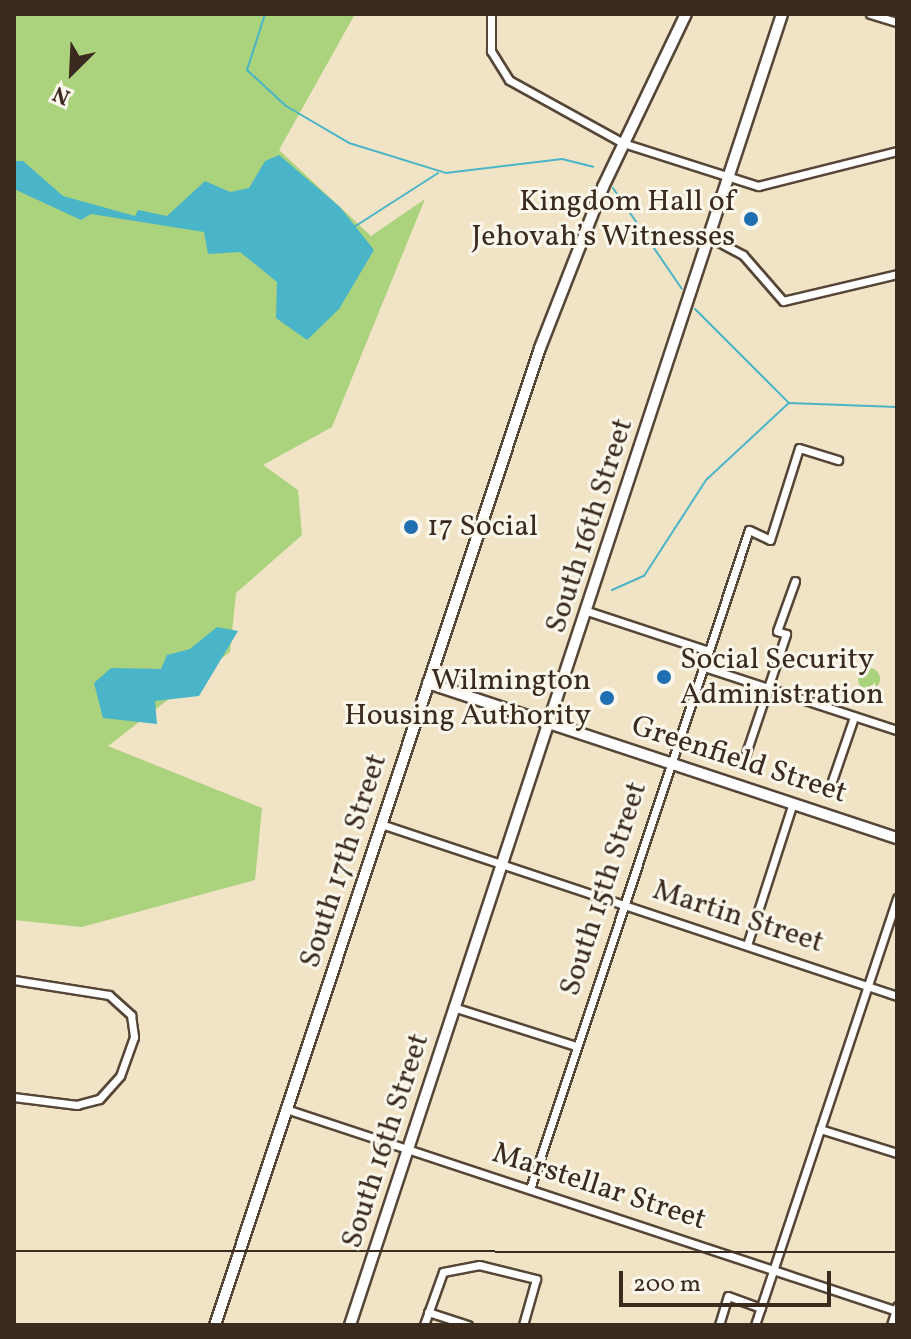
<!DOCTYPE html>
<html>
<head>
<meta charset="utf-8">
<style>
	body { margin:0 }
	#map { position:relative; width:911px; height:1339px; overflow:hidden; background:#f1e3c6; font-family:Vollkorn,serif }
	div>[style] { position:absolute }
	.green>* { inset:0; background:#abd27d }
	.round { border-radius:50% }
	.water>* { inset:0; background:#4ab5c8 }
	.stream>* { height:2px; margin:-1px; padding:0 1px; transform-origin:1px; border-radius:1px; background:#4ab5c8 }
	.roads { filter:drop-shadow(2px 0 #564637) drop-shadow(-2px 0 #564637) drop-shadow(0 2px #564637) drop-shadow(0 -2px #564637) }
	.street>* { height:7px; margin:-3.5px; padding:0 3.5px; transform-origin:3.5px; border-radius:3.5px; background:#fff }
	.secondary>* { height:10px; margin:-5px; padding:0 5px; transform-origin:5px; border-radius:5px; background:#fff }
	.rail>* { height:2px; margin:-1px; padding:0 1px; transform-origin:1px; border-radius:1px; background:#3b2a1e }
	.dots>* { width:22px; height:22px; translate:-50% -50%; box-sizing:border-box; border:4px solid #fbf7ec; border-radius:50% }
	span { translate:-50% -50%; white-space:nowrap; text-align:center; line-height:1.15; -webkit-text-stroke:6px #fbf7ec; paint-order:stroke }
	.poi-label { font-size:30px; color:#3b2a1e }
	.right { translate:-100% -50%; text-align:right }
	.left { translate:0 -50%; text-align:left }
	.street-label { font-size:30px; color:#3b2a1e }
	.frame { position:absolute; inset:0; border:16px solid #3b2a1e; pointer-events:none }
	.north { position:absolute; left:32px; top:32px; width:80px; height:80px; -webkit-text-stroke:6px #fbf7ec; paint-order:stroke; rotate:204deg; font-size:22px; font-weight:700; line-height:32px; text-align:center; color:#3b2a1e }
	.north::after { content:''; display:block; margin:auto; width:28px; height:36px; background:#3b2a1e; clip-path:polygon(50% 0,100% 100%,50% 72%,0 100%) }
	.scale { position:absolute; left:619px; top:1271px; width:212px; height:36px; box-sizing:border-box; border:4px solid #3b2a1e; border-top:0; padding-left:10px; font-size:24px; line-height:28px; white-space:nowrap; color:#3b2a1e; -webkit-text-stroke:6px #fbf7ec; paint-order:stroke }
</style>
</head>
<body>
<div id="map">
	<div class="green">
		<div style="clip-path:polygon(14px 14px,355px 14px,279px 150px,371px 236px,425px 199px,332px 427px,263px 465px,298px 490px,302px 535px,236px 593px,230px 652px,108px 746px,262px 808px,255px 880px,82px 927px,14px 920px)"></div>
		<div class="round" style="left:858px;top:668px;width:22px;height:22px"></div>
	</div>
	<div class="water">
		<div style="clip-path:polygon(279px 155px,340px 207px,374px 250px,339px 309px,307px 340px,276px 318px,277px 282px,240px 252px,208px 254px,204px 232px,91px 214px,81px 220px,14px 189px,14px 161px,23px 161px,63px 196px,135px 216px,138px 210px,167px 216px,205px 181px,230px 192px,249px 188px,265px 161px)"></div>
		<div style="clip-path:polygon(217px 627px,238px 631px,199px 696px,155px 701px,157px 724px,103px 718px,94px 683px,111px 668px,161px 669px,167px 655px,190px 649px)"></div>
	</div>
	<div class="stream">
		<div style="left:265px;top:14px;width:59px;rotate:107.8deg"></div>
		<div style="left:247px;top:70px;width:53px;rotate:42.7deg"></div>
		<div style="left:286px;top:106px;width:73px;rotate:30.4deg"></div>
		<div style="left:349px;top:143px;width:102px;rotate:17.2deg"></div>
		<div style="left:446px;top:173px;width:117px;rotate:-6.9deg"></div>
		<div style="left:562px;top:159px;width:32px;rotate:14deg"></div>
		<div style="left:613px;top:188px;width:122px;rotate:55.7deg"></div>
		<div style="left:354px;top:227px;width:100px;rotate:-32.7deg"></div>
		<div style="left:695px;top:309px;width:132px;rotate:45deg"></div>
		<div style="left:612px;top:590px;width:35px;rotate:-24deg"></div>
		<div style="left:644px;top:576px;width:114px;rotate:-57.1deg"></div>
		<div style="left:706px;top:480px;width:113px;rotate:-42.9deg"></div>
		<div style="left:789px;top:403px;width:108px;rotate:2.1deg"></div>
	</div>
	<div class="roads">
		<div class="street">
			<div style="left:491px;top:14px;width:37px;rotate:90deg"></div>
			<div style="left:491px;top:51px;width:34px;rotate:58deg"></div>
			<div style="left:509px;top:80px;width:130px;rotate:28.9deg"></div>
			<div style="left:623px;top:143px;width:142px;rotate:17.7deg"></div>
			<div style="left:758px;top:186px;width:143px;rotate:-14.1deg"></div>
			<div style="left:870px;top:14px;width:28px;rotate:17deg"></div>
			<div style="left:711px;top:238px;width:36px;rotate:28deg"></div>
			<div style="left:743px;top:255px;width:61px;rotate:49deg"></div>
			<div style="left:783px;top:301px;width:117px;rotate:-13.3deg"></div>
			<div style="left:587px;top:611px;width:128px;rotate:18.2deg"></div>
			<div style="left:704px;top:667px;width:203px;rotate:18.1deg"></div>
			<div style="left:744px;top:759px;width:132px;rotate:-71.4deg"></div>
			<div style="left:786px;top:634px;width:9px;rotate:-162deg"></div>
			<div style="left:777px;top:631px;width:53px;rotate:-70.2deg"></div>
			<div style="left:832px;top:781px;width:68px;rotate:-71deg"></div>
			<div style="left:381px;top:824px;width:544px;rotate:18.43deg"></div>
			<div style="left:747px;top:945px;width:149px;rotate:-72.1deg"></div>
			<div style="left:14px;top:980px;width:96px;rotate:9deg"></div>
			<div style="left:109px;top:995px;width:30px;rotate:42deg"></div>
			<div style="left:131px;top:1015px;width:22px;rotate:82deg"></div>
			<div style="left:134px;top:1037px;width:41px;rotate:109.7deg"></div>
			<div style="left:120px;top:1076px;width:31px;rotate:132deg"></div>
			<div style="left:99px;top:1099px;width:23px;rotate:165deg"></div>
			<div style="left:77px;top:1105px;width:64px;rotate:-172.8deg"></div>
			<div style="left:456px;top:1008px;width:126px;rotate:17.6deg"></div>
			<div style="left:286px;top:1109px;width:644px;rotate:18.29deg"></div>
			<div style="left:820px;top:1129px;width:81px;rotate:17.3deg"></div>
			<div style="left:530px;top:1189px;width:694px;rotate:-71.62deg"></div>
			<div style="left:749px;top:530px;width:23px;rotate:25deg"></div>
			<div style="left:770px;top:540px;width:96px;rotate:-72.5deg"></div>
			<div style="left:799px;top:448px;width:41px;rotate:17.1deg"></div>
			<div style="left:428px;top:1312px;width:42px;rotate:18deg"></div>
			<div style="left:424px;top:1325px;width:56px;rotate:-70.3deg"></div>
			<div style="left:443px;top:1272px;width:37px;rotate:-11deg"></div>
			<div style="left:479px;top:1265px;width:59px;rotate:13.8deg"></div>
			<div style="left:536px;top:1279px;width:48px;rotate:105.8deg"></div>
			<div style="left:719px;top:1325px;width:30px;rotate:-73deg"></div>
			<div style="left:728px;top:1296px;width:35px;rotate:20deg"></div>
			<div style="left:755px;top:1325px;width:450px;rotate:-71.6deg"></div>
			<div style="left:891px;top:1325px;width:20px;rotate:-72deg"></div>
		</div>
		<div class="secondary">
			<div style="left:428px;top:683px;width:494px;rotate:18.3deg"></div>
			<div style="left:215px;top:1325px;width:1030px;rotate:-71.6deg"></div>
			<div style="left:540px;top:348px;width:173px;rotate:-68.6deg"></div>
			<div style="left:603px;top:187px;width:192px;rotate:-64.4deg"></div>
			<div style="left:350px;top:1325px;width:1380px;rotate:-71.76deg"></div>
		</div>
	</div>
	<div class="rail">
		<div style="left:14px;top:1251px;width:883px;rotate:0.06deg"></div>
	</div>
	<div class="dots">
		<div style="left:751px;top:219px;background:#1f6fb2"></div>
		<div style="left:411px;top:527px;background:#1f6fb2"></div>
		<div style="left:664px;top:677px;background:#1f6fb2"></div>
		<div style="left:607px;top:698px;background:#1f6fb2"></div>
	</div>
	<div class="poi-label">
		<span class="right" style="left:735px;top:219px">Kingdom Hall of<br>Jehovah’s Witnesses</span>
		<span class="left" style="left:427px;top:527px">17 Social</span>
		<span class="left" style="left:680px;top:677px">Social Security<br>Administration</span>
		<span class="right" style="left:591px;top:698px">Wilmington<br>Housing Authority</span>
	</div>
	<div class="street-label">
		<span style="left:590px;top:526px;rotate:-72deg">South 16th Street</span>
		<span style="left:739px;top:760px;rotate:18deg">Greenfield Street</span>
		<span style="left:344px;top:861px;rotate:-72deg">South 17th Street</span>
		<span style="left:604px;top:889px;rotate:-72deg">South 15th Street</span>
		<span style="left:738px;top:917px;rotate:18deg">Martin Street</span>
		<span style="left:386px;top:1141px;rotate:-72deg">South 16th Street</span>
		<span style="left:599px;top:1187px;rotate:18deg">Marstellar Street</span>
	</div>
	<div class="frame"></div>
	<div class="north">N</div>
	<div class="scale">200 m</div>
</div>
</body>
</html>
